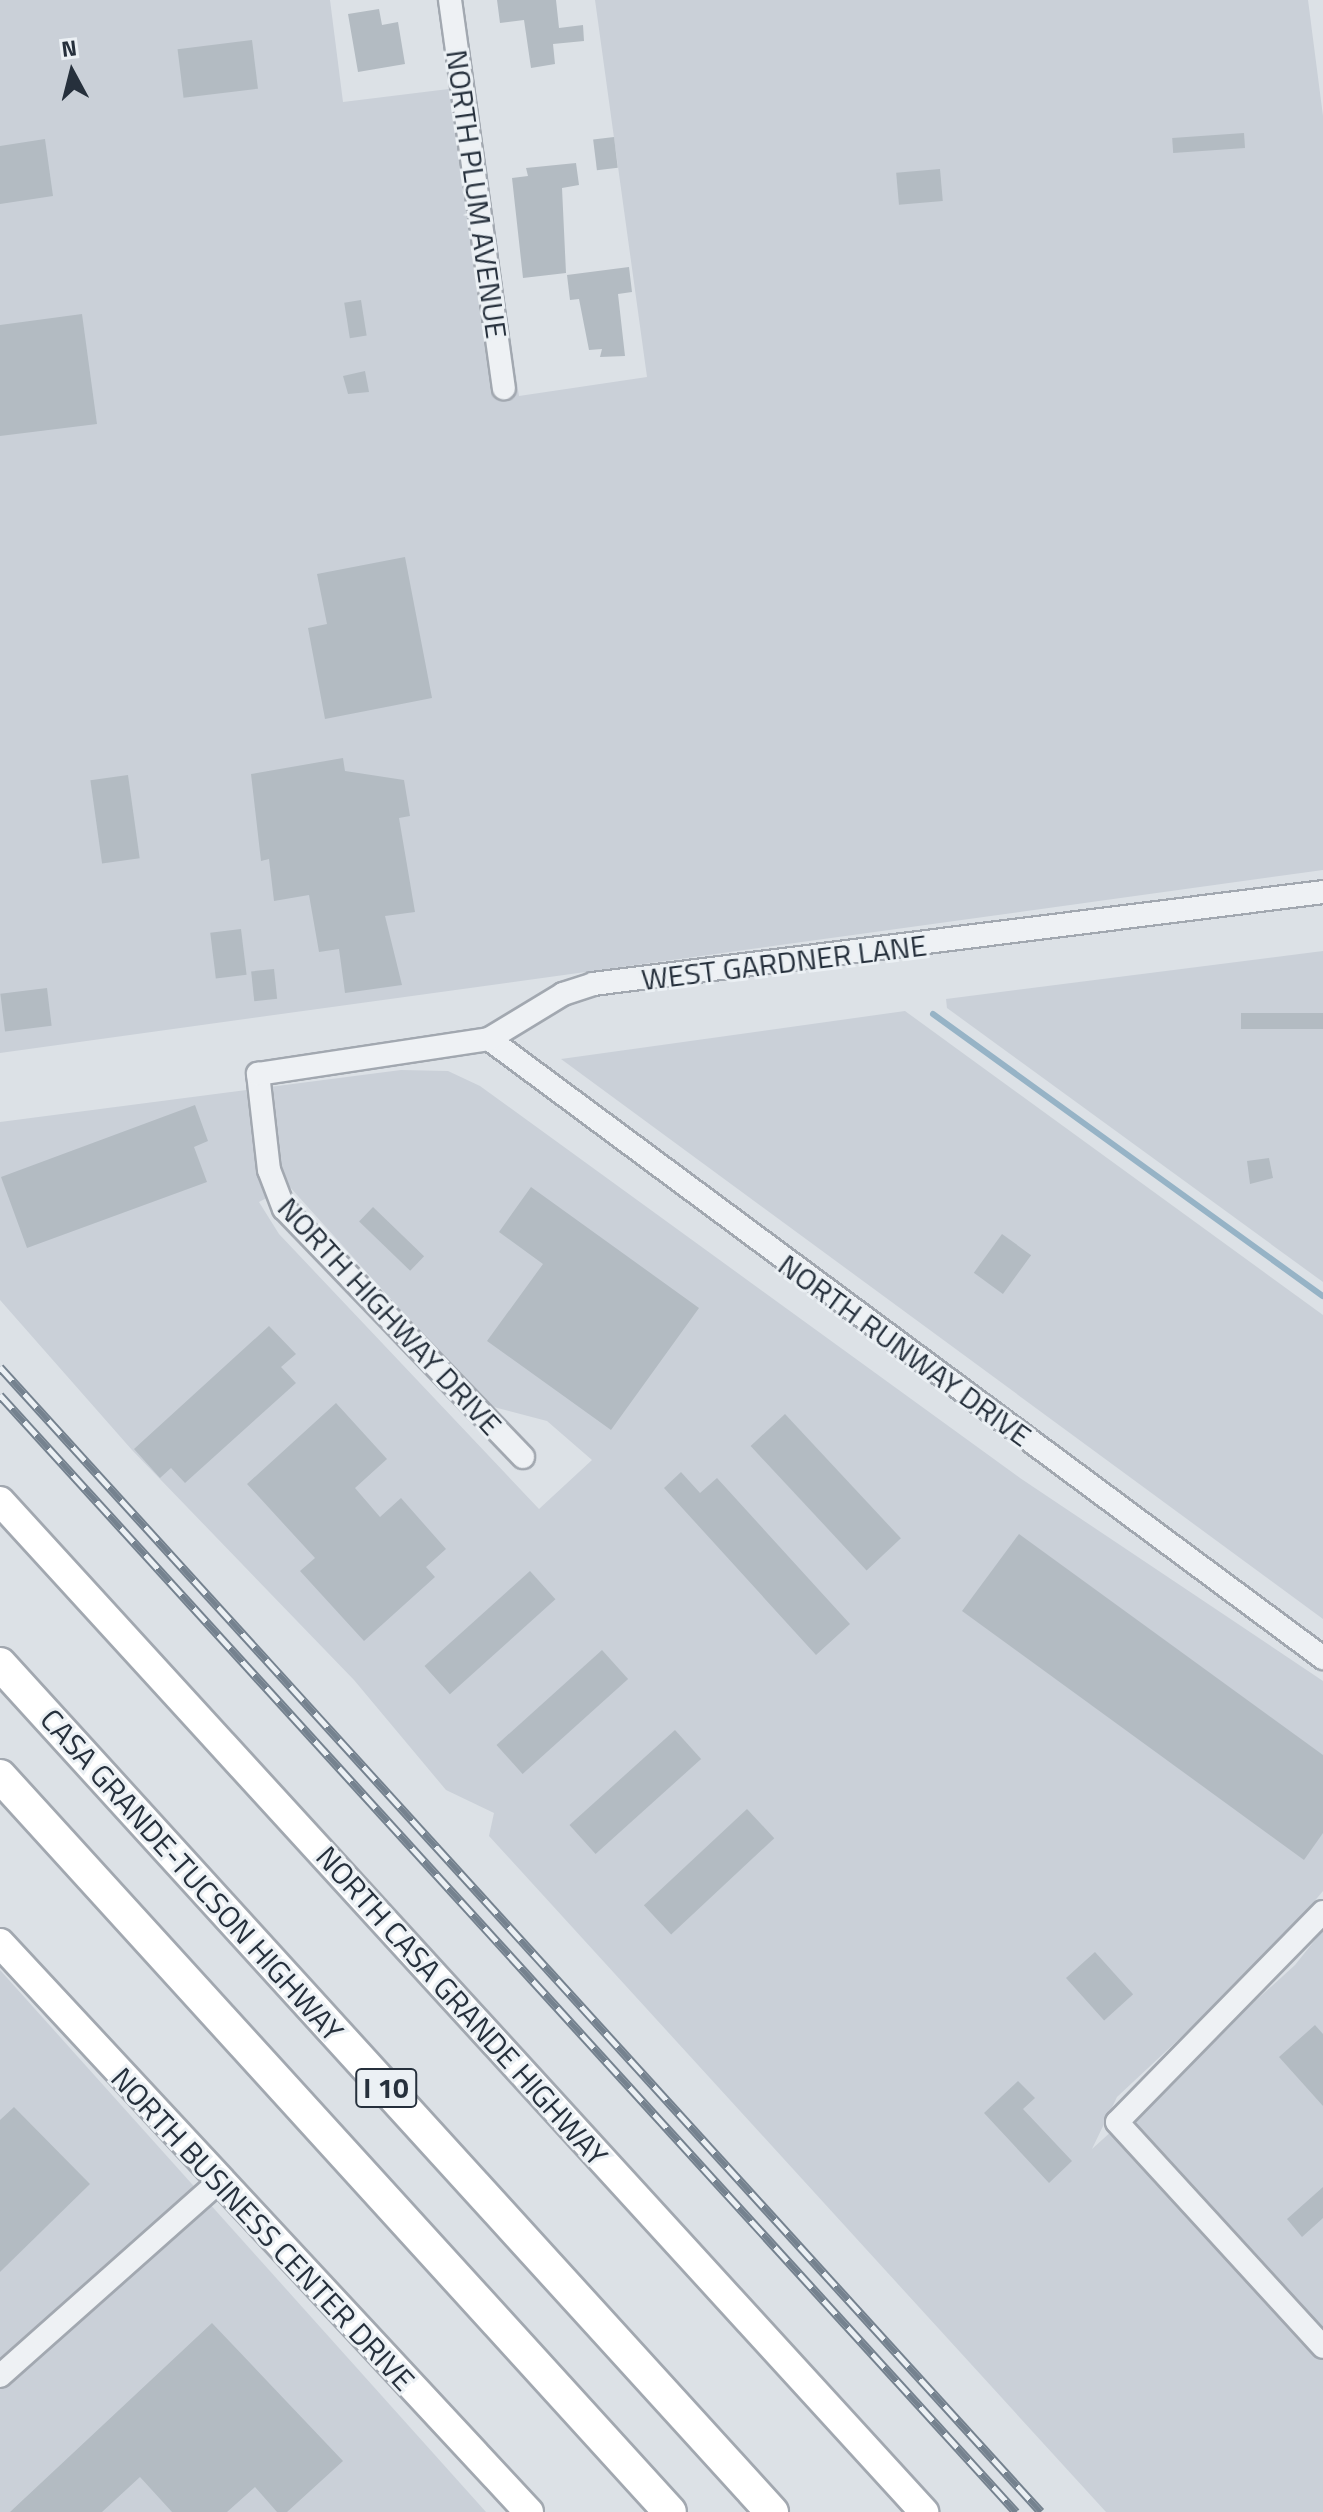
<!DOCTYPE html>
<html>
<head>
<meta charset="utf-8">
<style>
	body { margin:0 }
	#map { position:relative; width:1323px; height:2512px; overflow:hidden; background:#dce1e6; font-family:"Titillium Web",sans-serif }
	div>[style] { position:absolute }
	.built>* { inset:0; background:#cad0d8 }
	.stream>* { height:6px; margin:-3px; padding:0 3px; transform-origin:3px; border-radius:3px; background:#96b3c6 }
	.building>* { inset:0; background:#b3bbc2; transform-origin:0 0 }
	.roads { filter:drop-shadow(2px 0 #a2a8b0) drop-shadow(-2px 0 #a2a8b0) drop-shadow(0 2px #a2a8b0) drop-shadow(0 -2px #a2a8b0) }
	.minor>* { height:22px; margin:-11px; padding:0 11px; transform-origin:11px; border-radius:11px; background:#eef1f4 }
	.major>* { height:28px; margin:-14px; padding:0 14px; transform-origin:14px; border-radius:14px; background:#fff }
	.highway>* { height:32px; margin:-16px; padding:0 16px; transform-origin:16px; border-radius:16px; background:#fff }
	.rail>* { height:9px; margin-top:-4.5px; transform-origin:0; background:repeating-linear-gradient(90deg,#ebf0f4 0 18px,#75828f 0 36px); box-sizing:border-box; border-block:2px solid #75828f }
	span { translate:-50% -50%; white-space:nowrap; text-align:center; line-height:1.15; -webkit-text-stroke:6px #ebf0f4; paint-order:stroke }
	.shield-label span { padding:2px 6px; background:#ebf0f4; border:2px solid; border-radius:6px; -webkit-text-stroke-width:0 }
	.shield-label { font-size:28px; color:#26303c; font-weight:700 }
	.street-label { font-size:30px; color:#26303c }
	.north { position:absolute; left:32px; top:32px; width:80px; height:80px; -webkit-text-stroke:6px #ebf0f4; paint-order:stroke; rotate:353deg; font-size:22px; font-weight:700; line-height:32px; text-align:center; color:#26303c }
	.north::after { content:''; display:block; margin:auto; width:28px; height:36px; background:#26303c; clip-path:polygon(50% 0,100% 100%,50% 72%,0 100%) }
</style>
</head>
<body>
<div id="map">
	<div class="built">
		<div style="clip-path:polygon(0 0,330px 0,343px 102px,473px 86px,519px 396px,647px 377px,595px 0,1308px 0,1323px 116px,1323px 870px,0 1053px)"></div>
		<div style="clip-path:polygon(1323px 951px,1323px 1282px,947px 1008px,946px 999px)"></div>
		<div style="clip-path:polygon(905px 1011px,1323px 1315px,1323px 1619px,561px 1059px)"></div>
		<div style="clip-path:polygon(evenodd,401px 1070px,448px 1071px,480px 1086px,1020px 1478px,1323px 1681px,1323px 1891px,1271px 1953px,1117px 2097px,1092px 2149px,1295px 1965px,1323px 1930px,1323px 2512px,1106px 2512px,489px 1836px,494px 1813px,446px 1790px,354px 1680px,132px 1450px,0 1300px,0 1122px,401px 1070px,289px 1186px,486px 1405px,547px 1421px,592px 1460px,539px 1509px,279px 1234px,259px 1202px,289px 1186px)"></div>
		<div style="clip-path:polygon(0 1970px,486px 2512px,0 2512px)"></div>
	</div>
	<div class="stream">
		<div style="left:933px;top:1014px;width:481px;rotate:35.9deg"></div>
	</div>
	<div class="building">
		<div style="clip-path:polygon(497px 0,556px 0,559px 28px,583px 25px,584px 41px,553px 44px,555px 64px,531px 68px,524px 20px,500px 23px)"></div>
		<div style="clip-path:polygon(379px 9px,382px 25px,398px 22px,405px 64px,358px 72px,348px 14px)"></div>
		<div style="left:252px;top:40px;width:49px;height:75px;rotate:83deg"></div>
		<div style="left:1244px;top:133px;width:15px;height:72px;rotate:86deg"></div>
		<div style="left:614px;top:137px;width:31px;height:21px;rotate:83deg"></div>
		<div style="clip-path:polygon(45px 139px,53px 196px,0 204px,0 146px)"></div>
		<div style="clip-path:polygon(576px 163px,579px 185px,562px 188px,566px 273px,523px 278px,512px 178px,528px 176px,526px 168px)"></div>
		<div style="left:940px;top:169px;width:32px;height:44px;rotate:85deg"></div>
		<div style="clip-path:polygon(629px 267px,632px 292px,618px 294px,625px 356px,600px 357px,602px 349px,589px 350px,579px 299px,570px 300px,567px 275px)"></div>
		<div style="left:361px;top:300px;width:36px;height:17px;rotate:81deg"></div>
		<div style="clip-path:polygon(82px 314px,97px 424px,0 436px,0 325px)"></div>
		<div style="clip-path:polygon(365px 371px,369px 392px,348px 394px,343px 376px)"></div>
		<div style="clip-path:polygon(405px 557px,432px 698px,325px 719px,308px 628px,327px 624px,317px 574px)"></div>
		<div style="clip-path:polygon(343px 758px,345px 771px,404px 780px,410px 816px,399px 818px,415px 912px,385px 916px,402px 985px,345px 993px,339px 949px,319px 952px,309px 895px,274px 901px,269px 859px,261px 861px,251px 774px)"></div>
		<div style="left:128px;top:775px;width:84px;height:38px;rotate:82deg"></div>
		<div style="left:241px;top:929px;width:46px;height:31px;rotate:83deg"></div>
		<div style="left:274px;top:969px;width:30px;height:23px;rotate:84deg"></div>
		<div style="left:47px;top:988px;width:38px;height:47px;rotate:83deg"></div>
		<div style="left:1323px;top:1013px;width:16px;height:82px;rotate:90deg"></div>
		<div style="clip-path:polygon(195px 1105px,208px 1141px,194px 1147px,207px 1182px,27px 1248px,1px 1177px)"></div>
		<div style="clip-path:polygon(1269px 1158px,1273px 1178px,1250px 1184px,1247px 1161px)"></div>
		<div style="clip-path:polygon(531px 1187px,699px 1308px,611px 1430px,487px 1341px,543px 1264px,499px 1232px)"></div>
		<div style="left:373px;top:1207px;width:71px;height:20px;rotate:44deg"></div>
		<div style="left:1002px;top:1234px;width:36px;height:48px;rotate:36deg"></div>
		<div style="clip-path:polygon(269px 1326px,296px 1354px,281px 1367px,296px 1383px,185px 1483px,171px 1468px,160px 1478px,134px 1449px)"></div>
		<div style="clip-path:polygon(336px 1403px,387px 1459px,355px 1488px,380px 1517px,401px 1498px,446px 1549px,426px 1567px,435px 1577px,364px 1641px,300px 1571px,315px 1558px,247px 1484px)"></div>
		<div style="left:785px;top:1414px;width:170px;height:47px;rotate:47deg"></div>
		<div style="clip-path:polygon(681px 1472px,700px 1493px,717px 1478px,850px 1624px,816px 1655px,664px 1488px)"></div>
		<div style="clip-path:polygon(1019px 1534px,1323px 1755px,1323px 1833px,1304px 1860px,962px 1611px)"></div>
		<div style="left:530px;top:1571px;width:38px;height:142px;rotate:48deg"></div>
		<div style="left:602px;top:1650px;width:39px;height:142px;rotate:48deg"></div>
		<div style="left:675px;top:1730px;width:39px;height:142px;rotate:48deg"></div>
		<div style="left:747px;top:1809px;width:40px;height:141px;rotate:47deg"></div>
		<div style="left:1095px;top:1952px;width:57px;height:39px;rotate:48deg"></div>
		<div style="clip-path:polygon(1315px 2025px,1323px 2034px,1323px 2106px,1279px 2057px)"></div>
		<div style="clip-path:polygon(1018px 2081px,1035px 2098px,1023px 2109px,1072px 2161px,1049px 2183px,984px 2113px)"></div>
		<div style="clip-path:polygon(14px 2107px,90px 2184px,0 2272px,0 2120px)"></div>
		<div style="clip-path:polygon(1323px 2187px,1323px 2218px,1302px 2237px,1287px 2219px)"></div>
		<div style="clip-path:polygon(212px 2323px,343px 2461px,287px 2512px,277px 2512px,255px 2487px,227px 2512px,172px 2512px,140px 2477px,102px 2512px,10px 2512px)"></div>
	</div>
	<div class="roads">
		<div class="minor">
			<div style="left:450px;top:0;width:392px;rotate:82.1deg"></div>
			<div style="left:489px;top:1039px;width:1039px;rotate:36.58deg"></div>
			<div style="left:523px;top:1457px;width:344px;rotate:-133.9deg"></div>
			<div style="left:284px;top:1209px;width:42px;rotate:-111deg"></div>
			<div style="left:269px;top:1170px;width:97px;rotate:-96.5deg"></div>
			<div style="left:258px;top:1074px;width:234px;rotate:-8.6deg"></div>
			<div style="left:489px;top:1039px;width:87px;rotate:-31.3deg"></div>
			<div style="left:563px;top:994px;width:32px;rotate:-18deg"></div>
			<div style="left:593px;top:984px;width:736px;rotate:-7.18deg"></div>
			<div style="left:1323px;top:1912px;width:294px;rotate:134.4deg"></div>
			<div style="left:1117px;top:2122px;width:305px;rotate:47.5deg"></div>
			<div style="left:0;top:2376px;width:290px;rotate:-41.6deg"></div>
		</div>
		<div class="major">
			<div style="left:0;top:1501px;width:1370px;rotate:47.57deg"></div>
			<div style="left:0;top:1943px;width:777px;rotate:47.09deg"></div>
		</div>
		<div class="highway">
			<div style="left:0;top:1664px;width:1147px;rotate:47.69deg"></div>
			<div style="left:0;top:1776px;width:995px;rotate:47.69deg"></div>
		</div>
	</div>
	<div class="rail">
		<div style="left:0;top:1367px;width:1547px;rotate:47.72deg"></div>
		<div style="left:0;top:1395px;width:1510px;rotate:47.71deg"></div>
	</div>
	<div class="shield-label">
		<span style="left:386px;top:2088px">I 10</span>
	</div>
	<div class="street-label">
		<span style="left:477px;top:194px;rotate:82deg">NORTH PLUM AVENUE</span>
		<span style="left:784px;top:962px;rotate:-7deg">WEST GARDNER LANE</span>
		<span style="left:390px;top:1316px;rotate:47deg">NORTH HIGHWAY DRIVE</span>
		<span style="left:905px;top:1350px;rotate:36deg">NORTH RUNWAY DRIVE</span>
		<span style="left:192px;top:1875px;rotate:48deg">CASA GRANDE-TUCSON HIGHWAY</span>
		<span style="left:462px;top:2006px;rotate:48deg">NORTH CASA GRANDE HIGHWAY</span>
		<span style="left:263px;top:2229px;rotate:47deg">NORTH BUSINESS CENTER DRIVE</span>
	</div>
	<div class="north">N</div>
</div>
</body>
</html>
